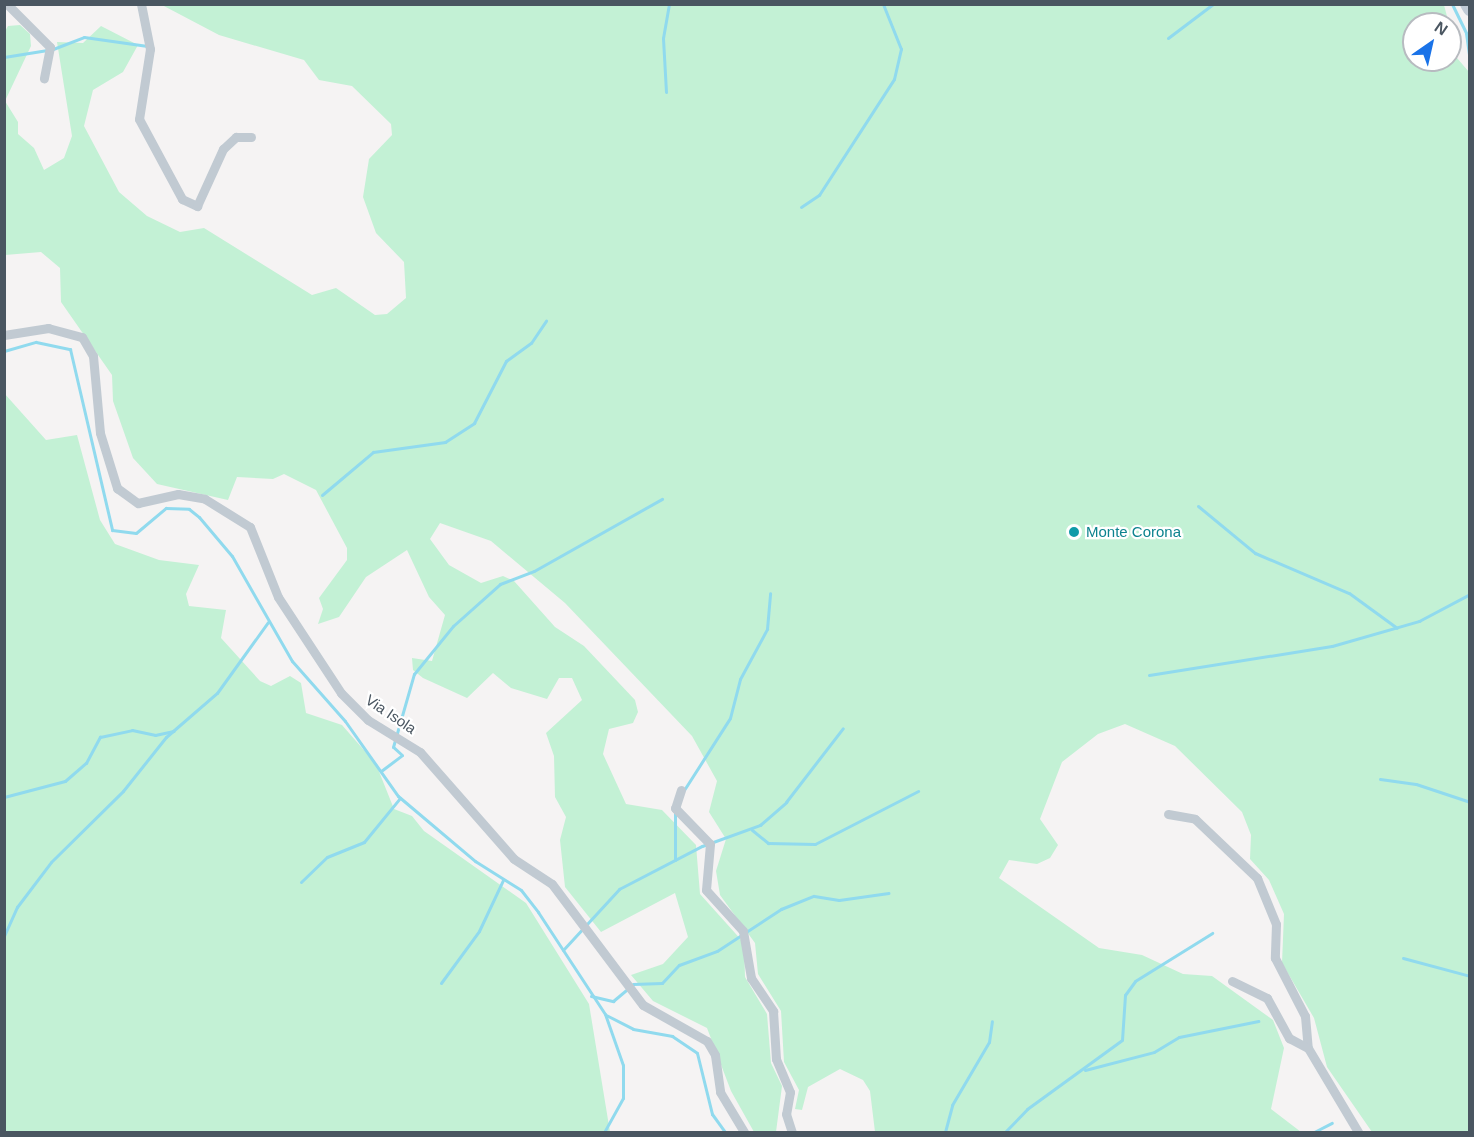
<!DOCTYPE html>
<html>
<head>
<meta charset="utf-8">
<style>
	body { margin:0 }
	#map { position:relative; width:1474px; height:1137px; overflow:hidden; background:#f5f3f3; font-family:Arial,sans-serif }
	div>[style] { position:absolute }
	.green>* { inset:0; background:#c3f1d5 }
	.stream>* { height:3px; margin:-1.5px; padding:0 1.5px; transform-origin:1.5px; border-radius:1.5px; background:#90daee }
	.minor>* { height:9px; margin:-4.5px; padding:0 4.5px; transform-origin:4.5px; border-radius:4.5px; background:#c1cad2 }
	.secondary>* { height:14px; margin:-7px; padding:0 7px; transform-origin:7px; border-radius:7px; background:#c1cbd6 }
	.dots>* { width:16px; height:16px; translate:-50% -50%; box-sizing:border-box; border:3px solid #fff; border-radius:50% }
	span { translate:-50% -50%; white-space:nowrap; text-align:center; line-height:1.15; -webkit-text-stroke:4.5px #fff; paint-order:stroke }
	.culture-label { font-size:15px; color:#0d838f }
	.left { translate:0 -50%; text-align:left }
	.street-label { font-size:15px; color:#4a5661 }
	.frame { position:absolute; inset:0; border:6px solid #4a5661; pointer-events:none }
	.north { position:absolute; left:1402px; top:12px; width:60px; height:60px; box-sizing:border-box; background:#fff; border:2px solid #b7bbc0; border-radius:50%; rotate:34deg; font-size:16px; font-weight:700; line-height:24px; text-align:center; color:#4a5661 }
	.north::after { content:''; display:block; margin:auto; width:21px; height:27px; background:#1a73e8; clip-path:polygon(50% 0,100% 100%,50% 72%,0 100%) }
</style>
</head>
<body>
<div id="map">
	<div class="green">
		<div style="clip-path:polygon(162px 5px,1444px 5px,1449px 24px,1414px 24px,1414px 60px,1450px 60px,1450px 28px,1457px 58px,1469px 72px,1469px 1132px,1372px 1132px,1327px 1067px,1314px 1018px,1282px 963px,1284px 914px,1269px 880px,1250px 859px,1251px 835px,1242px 812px,1175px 746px,1125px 724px,1098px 734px,1062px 762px,1040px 819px,1058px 845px,1050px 858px,1037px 864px,1009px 860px,999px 878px,1099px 948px,1142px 955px,1183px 974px,1212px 976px,1273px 1020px,1284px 1048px,1271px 1109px,1301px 1132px,875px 1132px,870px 1091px,863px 1080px,840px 1069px,808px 1087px,802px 1110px,795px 1109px,799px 1090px,784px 1062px,781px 1011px,758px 974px,755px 943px,720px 895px,716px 871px,726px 839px,709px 812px,717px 781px,692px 736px,565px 603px,491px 541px,440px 523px,430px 539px,449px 565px,481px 583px,503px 576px,514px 581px,555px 627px,584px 646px,635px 700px,638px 712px,633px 723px,609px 729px,603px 754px,626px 804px,662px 810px,696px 845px,700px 894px,744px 943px,745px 977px,767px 1014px,771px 1063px,782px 1086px,776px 1132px,754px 1132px,731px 1091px,707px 1028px,653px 1001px,631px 975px,663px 964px,688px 937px,675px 893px,601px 932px,565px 887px,560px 840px,566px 817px,555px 797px,554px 756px,546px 733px,582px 700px,572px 678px,559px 678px,547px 699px,511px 688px,493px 673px,467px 698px,423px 678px,413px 670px,412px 658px,432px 661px,445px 615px,429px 597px,407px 550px,366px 577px,339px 617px,318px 624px,323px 609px,319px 598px,347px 560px,347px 548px,316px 490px,284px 474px,273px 479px,237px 477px,228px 500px,157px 484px,133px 458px,113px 401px,112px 375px,61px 302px,60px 268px,41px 252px,5px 255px,4px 33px,8px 26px,20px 25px,30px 34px,31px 46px,5px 101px,18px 122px,18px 134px,34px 148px,44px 170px,64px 158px,72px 136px,57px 42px,83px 43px,101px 26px,138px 45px,123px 72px,93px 90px,84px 126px,119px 192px,147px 216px,180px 232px,204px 228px,312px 295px,336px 288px,375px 315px,387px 314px,406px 298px,404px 262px,376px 233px,363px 197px,369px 159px,392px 135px,391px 124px,352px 86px,319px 80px,304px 60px,219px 35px)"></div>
		<div style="clip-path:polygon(4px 393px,46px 440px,77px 435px,100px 520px,115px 544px,159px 560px,199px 565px,186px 594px,189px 606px,226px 610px,221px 638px,260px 681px,271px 686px,290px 676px,301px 683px,306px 713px,342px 725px,376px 764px,394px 809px,412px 816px,424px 831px,526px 903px,589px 1004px,610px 1132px,5px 1132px)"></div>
	</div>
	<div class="stream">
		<div style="left:1452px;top:4px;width:32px;rotate:64deg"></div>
		<div style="left:1466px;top:33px;width:30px;rotate:82deg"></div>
		<div style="left:1168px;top:38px;width:56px;rotate:-37.1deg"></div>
		<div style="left:53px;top:49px;width:33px;rotate:-21deg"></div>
		<div style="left:84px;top:37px;width:64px;rotate:8.1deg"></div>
		<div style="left:4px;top:57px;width:44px;rotate:-9.2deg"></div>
		<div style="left:666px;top:92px;width:54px;rotate:-93.2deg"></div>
		<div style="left:663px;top:38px;width:35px;rotate:-80deg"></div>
		<div style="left:801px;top:207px;width:22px;rotate:-34deg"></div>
		<div style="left:819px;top:195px;width:138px;rotate:-57.1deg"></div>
		<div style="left:894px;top:79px;width:31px;rotate:-77deg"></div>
		<div style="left:901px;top:49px;width:48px;rotate:-111.8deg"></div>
		<div style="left:4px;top:351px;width:33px;rotate:-16deg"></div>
		<div style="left:36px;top:342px;width:35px;rotate:12deg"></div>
		<div style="left:70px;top:349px;width:186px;rotate:76.9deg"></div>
		<div style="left:112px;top:530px;width:24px;rotate:7deg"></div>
		<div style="left:136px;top:533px;width:39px;rotate:-40deg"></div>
		<div style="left:166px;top:508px;width:23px;rotate:2deg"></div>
		<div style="left:189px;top:509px;width:13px;rotate:39deg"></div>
		<div style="left:199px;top:517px;width:51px;rotate:49.8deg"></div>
		<div style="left:232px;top:556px;width:121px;rotate:60.3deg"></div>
		<div style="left:292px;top:661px;width:80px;rotate:48.5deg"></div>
		<div style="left:345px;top:721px;width:92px;rotate:54.8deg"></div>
		<div style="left:398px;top:796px;width:101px;rotate:40.2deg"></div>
		<div style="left:475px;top:861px;width:54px;rotate:32.2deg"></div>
		<div style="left:521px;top:890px;width:28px;rotate:52deg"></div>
		<div style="left:538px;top:912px;width:122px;rotate:56.7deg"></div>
		<div style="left:605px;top:1014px;width:54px;rotate:70.6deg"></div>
		<div style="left:623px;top:1065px;width:33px;rotate:90deg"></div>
		<div style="left:623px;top:1098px;width:39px;rotate:119deg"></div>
		<div style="left:322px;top:495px;width:67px;rotate:-40.1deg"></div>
		<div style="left:373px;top:452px;width:73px;rotate:-7.9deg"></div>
		<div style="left:445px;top:442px;width:35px;rotate:-33deg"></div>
		<div style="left:474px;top:423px;width:70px;rotate:-62.7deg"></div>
		<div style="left:506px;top:361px;width:31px;rotate:-36deg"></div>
		<div style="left:531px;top:343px;width:27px;rotate:-56deg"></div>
		<div style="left:1198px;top:506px;width:74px;rotate:39.5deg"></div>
		<div style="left:1255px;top:553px;width:102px;rotate:23.1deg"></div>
		<div style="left:1349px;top:593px;width:59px;rotate:36.1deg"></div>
		<div style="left:1149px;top:675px;width:185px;rotate:-9deg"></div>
		<div style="left:1332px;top:646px;width:91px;rotate:-16deg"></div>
		<div style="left:1419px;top:621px;width:58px;rotate:-27.9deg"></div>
		<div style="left:381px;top:771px;width:26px;rotate:-37deg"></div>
		<div style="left:402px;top:755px;width:12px;rotate:-138deg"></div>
		<div style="left:393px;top:747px;width:76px;rotate:-74deg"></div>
		<div style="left:414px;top:674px;width:62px;rotate:-50.9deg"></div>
		<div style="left:453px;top:626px;width:63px;rotate:-41.8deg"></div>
		<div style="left:500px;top:584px;width:36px;rotate:-21deg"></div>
		<div style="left:534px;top:571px;width:147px;rotate:-29.4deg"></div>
		<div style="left:1380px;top:779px;width:36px;rotate:8deg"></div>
		<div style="left:1416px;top:784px;width:57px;rotate:18.4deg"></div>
		<div style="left:684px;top:790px;width:85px;rotate:-57.4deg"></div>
		<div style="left:730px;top:718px;width:40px;rotate:-75.6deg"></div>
		<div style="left:740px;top:679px;width:57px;rotate:-61.6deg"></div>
		<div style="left:767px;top:629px;width:36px;rotate:-85deg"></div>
		<div style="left:4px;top:797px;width:63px;rotate:-14.7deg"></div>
		<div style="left:65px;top:781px;width:28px;rotate:-41deg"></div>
		<div style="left:86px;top:763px;width:30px;rotate:-62deg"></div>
		<div style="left:100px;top:737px;width:33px;rotate:-12deg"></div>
		<div style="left:132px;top:730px;width:24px;rotate:12deg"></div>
		<div style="left:155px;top:735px;width:19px;rotate:-12deg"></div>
		<div style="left:675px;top:813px;width:47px;rotate:90deg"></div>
		<div style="left:752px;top:830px;width:21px;rotate:39deg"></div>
		<div style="left:768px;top:843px;width:47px;rotate:1.2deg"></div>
		<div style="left:815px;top:844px;width:116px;rotate:-27.2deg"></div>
		<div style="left:301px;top:882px;width:36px;rotate:-44deg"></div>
		<div style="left:327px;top:857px;width:40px;rotate:-22deg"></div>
		<div style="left:364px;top:842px;width:57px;rotate:-50.7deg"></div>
		<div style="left:4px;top:936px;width:32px;rotate:-66deg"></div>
		<div style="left:17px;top:907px;width:56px;rotate:-52.9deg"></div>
		<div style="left:51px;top:862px;width:101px;rotate:-44.6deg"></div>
		<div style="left:123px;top:791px;width:69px;rotate:-51.5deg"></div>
		<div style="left:166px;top:737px;width:67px;rotate:-40.8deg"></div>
		<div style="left:217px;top:693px;width:87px;rotate:-54.3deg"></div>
		<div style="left:563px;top:950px;width:83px;rotate:-47.4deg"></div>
		<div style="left:619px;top:889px;width:93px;rotate:-27.4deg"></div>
		<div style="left:702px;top:846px;width:62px;rotate:-19.9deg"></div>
		<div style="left:760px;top:825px;width:35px;rotate:-41deg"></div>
		<div style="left:786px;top:802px;width:93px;rotate:-52.4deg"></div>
		<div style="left:1403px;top:958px;width:69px;rotate:15deg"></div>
		<div style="left:441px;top:983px;width:64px;rotate:-53.8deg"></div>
		<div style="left:479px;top:931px;width:56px;rotate:-64.8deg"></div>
		<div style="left:591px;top:996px;width:23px;rotate:13deg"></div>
		<div style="left:613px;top:1001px;width:26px;rotate:-40deg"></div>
		<div style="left:633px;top:984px;width:29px;rotate:-2deg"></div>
		<div style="left:662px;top:983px;width:25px;rotate:-47deg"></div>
		<div style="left:679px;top:965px;width:40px;rotate:-20.2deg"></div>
		<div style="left:717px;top:951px;width:77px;rotate:-33.3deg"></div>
		<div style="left:781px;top:909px;width:35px;rotate:-22deg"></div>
		<div style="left:814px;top:896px;width:25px;rotate:9deg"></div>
		<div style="left:839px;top:900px;width:50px;rotate:-8deg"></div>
		<div style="left:606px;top:1015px;width:30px;rotate:27deg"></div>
		<div style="left:633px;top:1029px;width:40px;rotate:10deg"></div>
		<div style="left:672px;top:1036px;width:30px;rotate:34deg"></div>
		<div style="left:697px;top:1053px;width:63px;rotate:76.2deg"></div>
		<div style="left:712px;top:1114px;width:22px;rotate:54deg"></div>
		<div style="left:1085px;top:1070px;width:71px;rotate:-14.6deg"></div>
		<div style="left:1154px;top:1052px;width:29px;rotate:-31deg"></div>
		<div style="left:1179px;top:1037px;width:81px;rotate:-11.4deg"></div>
		<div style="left:945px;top:1132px;width:28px;rotate:-75deg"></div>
		<div style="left:952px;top:1105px;width:73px;rotate:-59.6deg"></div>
		<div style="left:989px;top:1042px;width:21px;rotate:-82deg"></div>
		<div style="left:1005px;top:1132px;width:32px;rotate:-46deg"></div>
		<div style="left:1027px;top:1109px;width:117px;rotate:-36deg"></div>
		<div style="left:1122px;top:1040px;width:45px;rotate:-86.2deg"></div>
		<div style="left:1125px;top:995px;width:17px;rotate:-54deg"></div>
		<div style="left:1135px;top:981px;width:91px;rotate:-31.9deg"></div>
		<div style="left:1314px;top:1132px;width:20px;rotate:-27deg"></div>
	</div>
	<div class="minor">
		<div style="left:7px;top:4px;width:61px;rotate:45deg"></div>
		<div style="left:50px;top:47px;width:32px;rotate:101deg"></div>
		<div style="left:141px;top:4px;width:46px;rotate:78.7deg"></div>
		<div style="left:150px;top:49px;width:71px;rotate:98.9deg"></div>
		<div style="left:139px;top:119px;width:91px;rotate:61.7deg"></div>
		<div style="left:182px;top:199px;width:17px;rotate:25deg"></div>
		<div style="left:197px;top:206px;width:63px;rotate:-65.5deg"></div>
		<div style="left:223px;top:149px;width:18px;rotate:-43deg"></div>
		<div style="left:236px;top:137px;width:15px"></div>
		<div style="left:4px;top:335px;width:45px;rotate:-9deg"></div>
		<div style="left:48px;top:328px;width:35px;rotate:15deg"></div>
		<div style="left:82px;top:337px;width:22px;rotate:60deg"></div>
		<div style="left:93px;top:356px;width:77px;rotate:84.8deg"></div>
		<div style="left:100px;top:433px;width:58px;rotate:72.8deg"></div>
		<div style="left:117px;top:488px;width:26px;rotate:36deg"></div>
		<div style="left:138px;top:503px;width:41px;rotate:-12.7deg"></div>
		<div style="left:178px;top:494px;width:27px;rotate:10deg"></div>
		<div style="left:205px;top:499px;width:53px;rotate:31.9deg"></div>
		<div style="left:250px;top:527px;width:75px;rotate:68.2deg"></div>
		<div style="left:278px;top:597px;width:115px;rotate:56.7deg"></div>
		<div style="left:341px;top:693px;width:38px;rotate:45deg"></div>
		<div style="left:368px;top:720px;width:61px;rotate:31.6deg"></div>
		<div style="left:420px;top:752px;width:142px;rotate:48.7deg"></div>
		<div style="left:514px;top:859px;width:45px;rotate:33.3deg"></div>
		<div style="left:552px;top:884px;width:151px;rotate:53.1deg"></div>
		<div style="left:643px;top:1005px;width:73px;rotate:29.4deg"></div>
		<div style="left:707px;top:1041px;width:16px;rotate:60deg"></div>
		<div style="left:715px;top:1055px;width:37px;rotate:82deg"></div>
		<div style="left:720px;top:1092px;width:47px;rotate:59deg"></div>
		<div style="left:681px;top:790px;width:19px;rotate:108deg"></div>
		<div style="left:675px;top:808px;width:50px;rotate:45.8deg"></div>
		<div style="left:710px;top:844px;width:46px;rotate:95deg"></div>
		<div style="left:706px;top:890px;width:55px;rotate:47.9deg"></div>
		<div style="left:743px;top:931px;width:48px;rotate:80.3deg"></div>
		<div style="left:751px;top:978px;width:40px;rotate:56deg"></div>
		<div style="left:773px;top:1011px;width:48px;rotate:86.4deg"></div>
		<div style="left:776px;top:1059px;width:36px;rotate:67deg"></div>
		<div style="left:790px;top:1092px;width:22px;rotate:100deg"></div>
		<div style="left:786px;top:1114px;width:19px;rotate:72deg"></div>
		<div style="left:1168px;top:814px;width:27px;rotate:10deg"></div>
		<div style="left:1195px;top:819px;width:86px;rotate:43.6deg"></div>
		<div style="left:1257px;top:878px;width:50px;rotate:67.6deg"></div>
		<div style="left:1276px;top:924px;width:34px;rotate:92deg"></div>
		<div style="left:1275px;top:958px;width:65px;rotate:62.7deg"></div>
		<div style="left:1305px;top:1016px;width:32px;rotate:85deg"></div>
		<div style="left:1308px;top:1048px;width:98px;rotate:59.2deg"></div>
		<div style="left:1232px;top:981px;width:39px;rotate:26deg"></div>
		<div style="left:1267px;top:998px;width:46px;rotate:61.2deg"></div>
		<div style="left:1289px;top:1038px;width:21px;rotate:28deg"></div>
	</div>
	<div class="secondary">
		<div style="left:1467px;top:4px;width:6px;rotate:59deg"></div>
	</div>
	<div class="dots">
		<div style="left:1074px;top:532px;background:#0f9aa8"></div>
	</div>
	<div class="culture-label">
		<span class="left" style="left:1086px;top:532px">Monte Corona</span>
	</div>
	<div class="street-label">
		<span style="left:391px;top:714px;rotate:34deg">Via Isola</span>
	</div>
	<div class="frame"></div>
	<div class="north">N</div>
</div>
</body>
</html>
